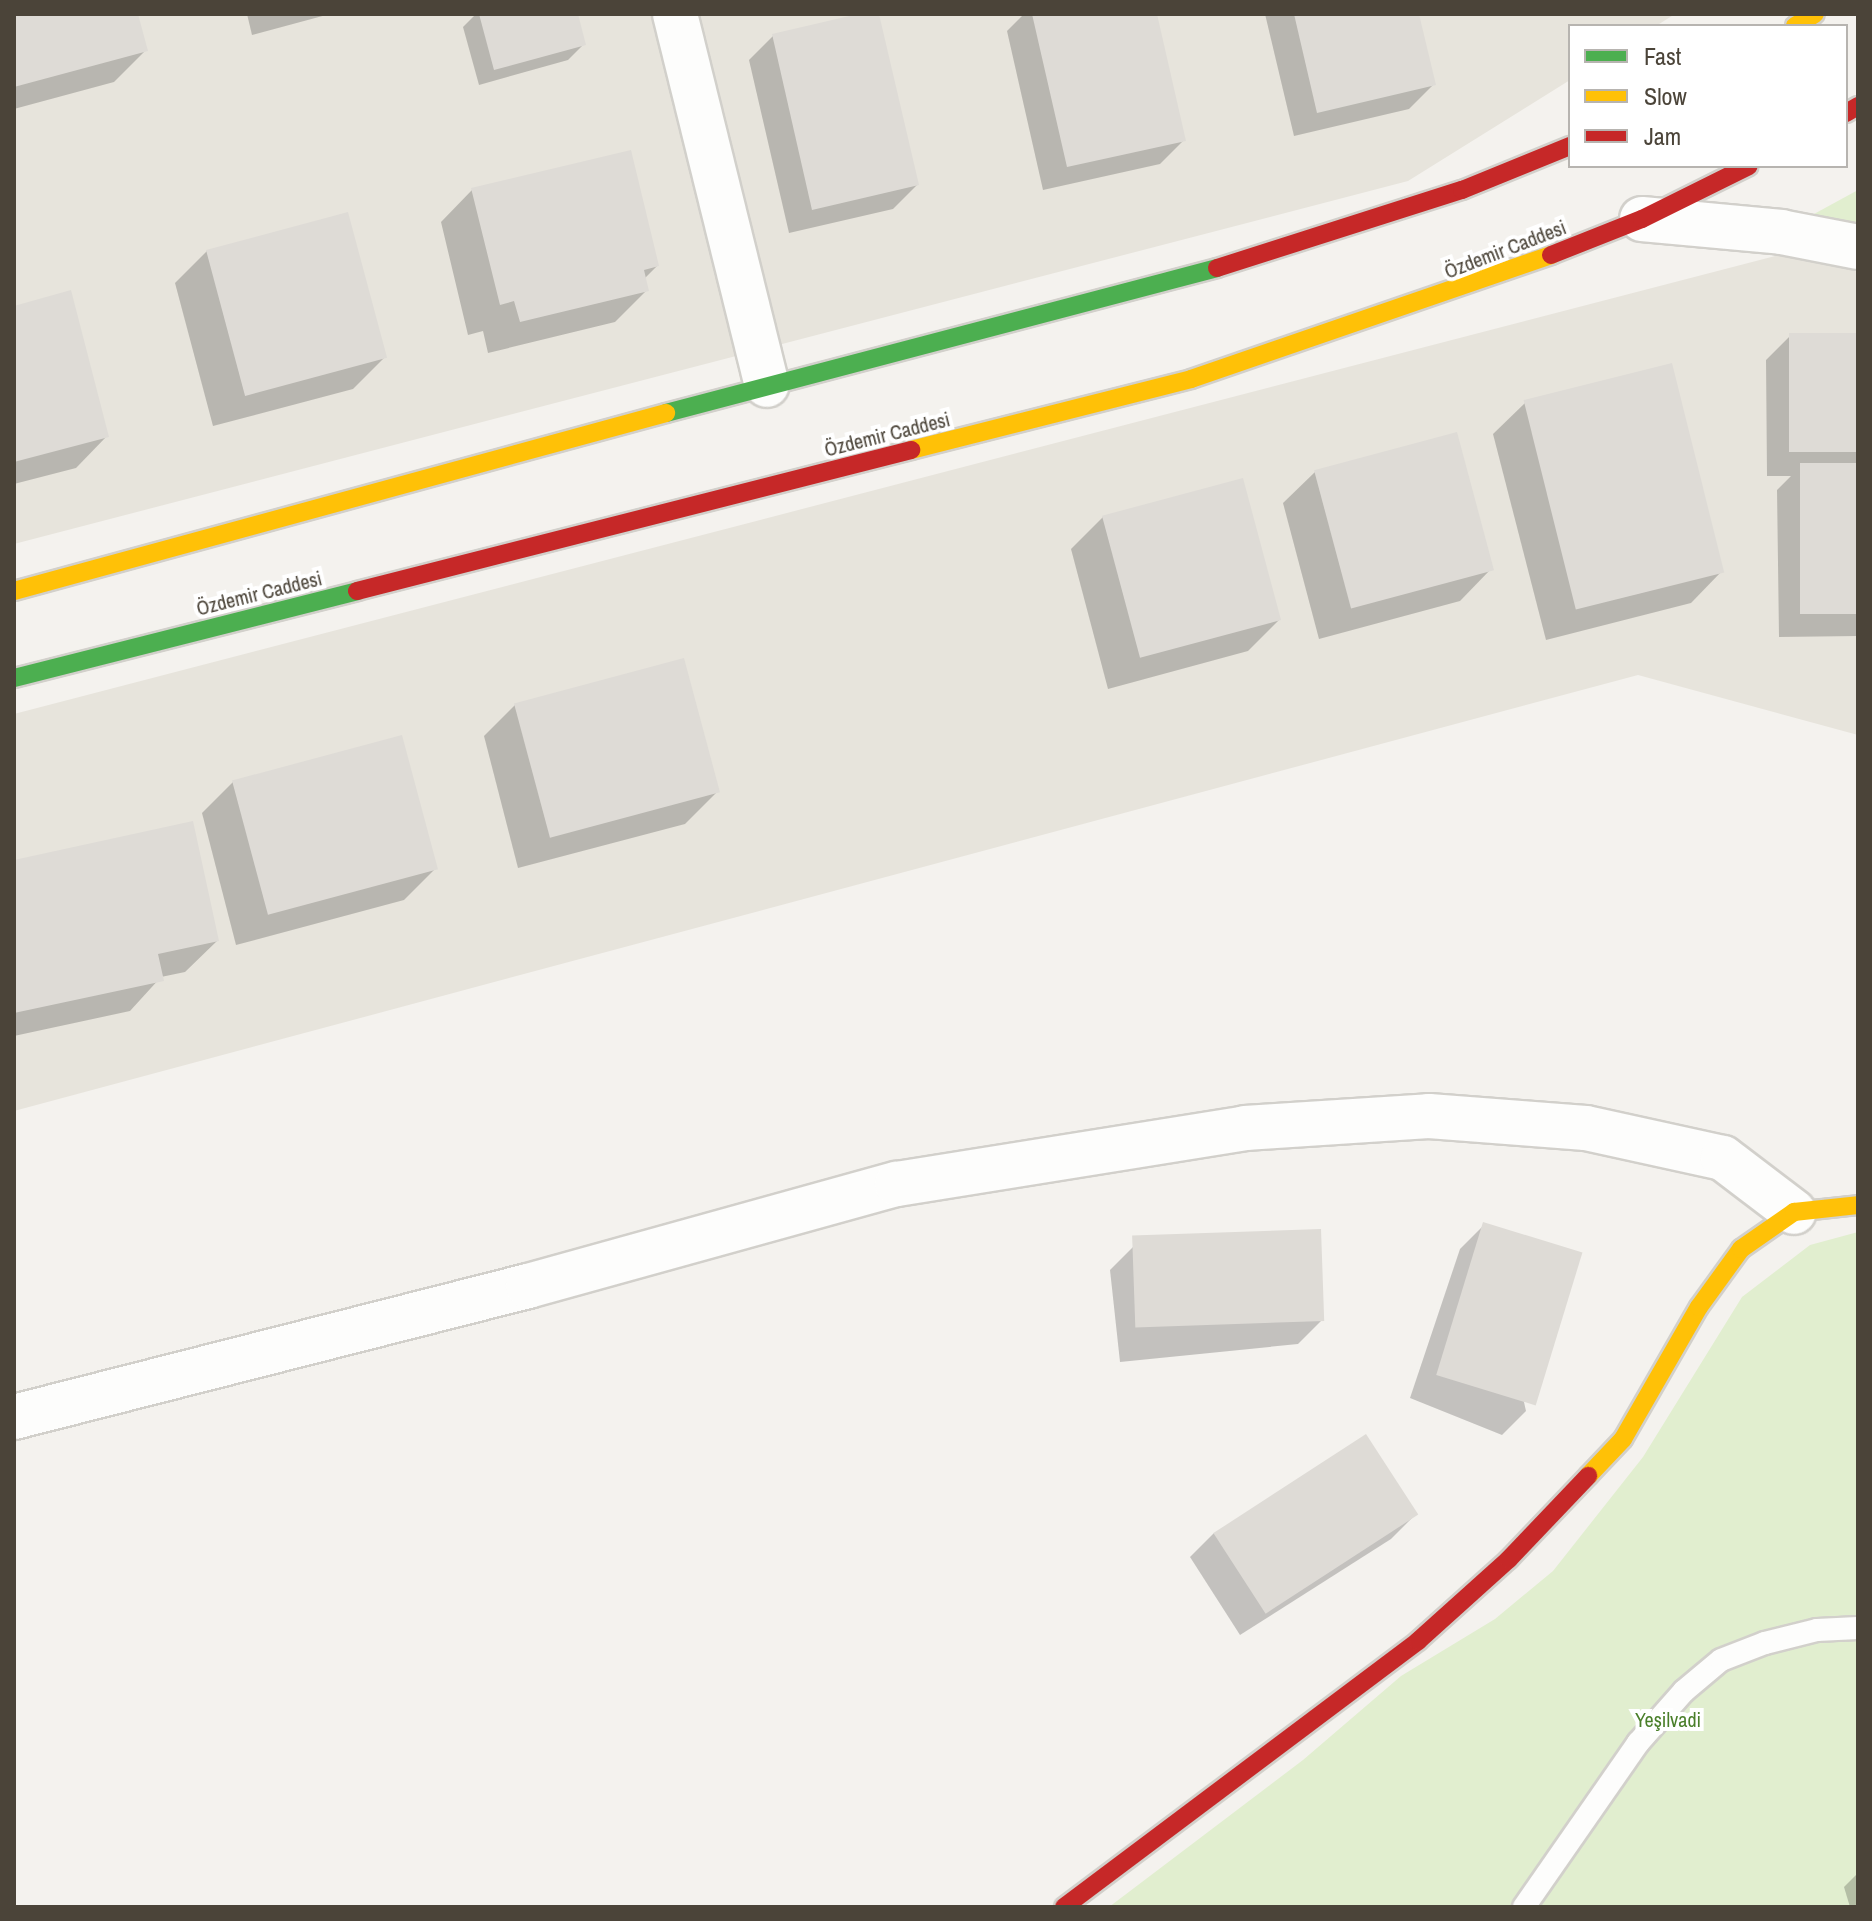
<!DOCTYPE html>
<html>
<head>
<meta charset="utf-8">
<style>
	body { margin:0 }
	#map { position:relative; width:1872px; height:1921px; overflow:hidden; background:#f4f2ee; font-family:"Archivo Narrow",sans-serif }
	div>[style] { position:absolute }
	.residential>* { inset:0; background:#e7e4dc }
	.green>* { inset:0; background:#e1eecf }
	.shadow>* { inset:0; background:#0003 }
	.building>* { inset:0; background:#dedbd6; transform-origin:0 0 }
	.roads { filter:drop-shadow(2px 0 #d2d0cb) drop-shadow(-2px 0 #d2d0cb) drop-shadow(0 2px #d2d0cb) drop-shadow(0 -2px #d2d0cb) }
	.lane>* { height:22px; margin:-11px; padding:0 11px; transform-origin:11px; border-radius:11px; background:#fdfdfc }
	.street>* { height:44px; margin:-22px; padding:0 22px; transform-origin:22px; border-radius:22px; background:#fdfdfc }
	.fast>* { height:18px; margin:-9px; padding:0 9px; transform-origin:9px; border-radius:9px; background:#4caf50 }
	.slow>* { height:18px; margin:-9px; padding:0 9px; transform-origin:9px; border-radius:9px; background:#ffc107 }
	.jam>* { height:18px; margin:-9px; padding:0 9px; transform-origin:9px; border-radius:9px; background:#c62828 }
	span { translate:-50% -50%; white-space:nowrap; text-align:center; line-height:1.15; -webkit-text-stroke:8px #fff; paint-order:stroke }
	.street-label { font-size:20px; color:#4b4439 }
	.park-label { font-size:20px; color:#4a7f2a }
	.frame { position:absolute; inset:0; border:16px solid #4b4439; pointer-events:none }
	.legend { position:absolute; left:1568px; top:24px; width:280px; height:144px; box-sizing:border-box; background:#fff; border:2px solid #b7b4b0; margin:0; padding:10px 14px; list-style:none; font-size:24px; color:#4b4439 }
	.legend li { display:flex; align-items:center; gap:16px; height:40px }
	.legend b { width:40px; border:2px solid #b7b4b0 }
</style>
</head>
<body>
<div id="map">
	<div class="residential">
		<div style="clip-path:polygon(14px 14px,1675px 14px,1656px 26px,1570px 26px,1570px 80px,1408px 181px,14px 544px)"></div>
		<div style="clip-path:polygon(1794px 251px,1858px 272px,1858px 735px,1638px 675px,14px 1111px,14px 714px)"></div>
	</div>
	<div class="green">
		<div style="clip-path:polygon(1858px 190px,1858px 247px,1781px 232px)"></div>
		<div style="clip-path:polygon(1858px 1232px,1858px 1907px,1109px 1907px,1303px 1760px,1401px 1676px,1495px 1619px,1553px 1571px,1643px 1457px,1742px 1297px,1810px 1245px)"></div>
	</div>
	<div class="shadow">
		<div style="clip-path:polygon(14px 14px,136px 14px,145px 51px,114px 82px,14px 109px)"></div>
		<div style="clip-path:polygon(247px 14px,330px 14px,252px 35px)"></div>
		<div style="clip-path:polygon(476px 14px,576px 14px,584px 44px,568px 60px,479px 85px,463px 27px)"></div>
		<div style="clip-path:polygon(867px 14px,877px 14px,917px 185px,893px 209px,789px 233px,749px 60px,773px 36px)"></div>
		<div style="clip-path:polygon(1024px 14px,1155px 14px,1184px 140px,1160px 164px,1043px 190px,1007px 31px)"></div>
		<div style="clip-path:polygon(1265px 14px,1417px 14px,1433px 85px,1409px 109px,1294px 136px)"></div>
		<div style="clip-path:polygon(472px 190px,657px 266px,644px 279px,647px 290px,615px 322px,488px 353px,483px 331px,468px 335px,441px 222px)"></div>
		<div style="clip-path:polygon(207px 251px,385px 357px,353px 389px,213px 426px,175px 283px)"></div>
		<div style="clip-path:polygon(14px 308px,107px 436px,76px 468px,14px 484px)"></div>
		<div style="clip-path:polygon(1858px 335px,1858px 636px,1779px 637px,1777px 490px,1791px 476px,1767px 476px,1766px 360px,1790px 336px)"></div>
		<div style="clip-path:polygon(1525px 403px,1722px 571px,1691px 603px,1546px 640px,1493px 434px)"></div>
		<div style="clip-path:polygon(1315px 472px,1491px 569px,1460px 601px,1319px 639px,1283px 503px)"></div>
		<div style="clip-path:polygon(1103px 517px,1279px 620px,1248px 651px,1108px 689px,1071px 549px)"></div>
		<div style="clip-path:polygon(515px 705px,717px 792px,685px 824px,518px 868px,484px 736px)"></div>
		<div style="clip-path:polygon(233px 782px,435px 869px,404px 900px,236px 945px,202px 813px)"></div>
		<div style="clip-path:polygon(14px 862px,217px 941px,185px 972px,161px 977px,130px 1011px,14px 1036px)"></div>
		<div style="clip-path:polygon(1484px 1225px,1526px 1411px,1502px 1435px,1410px 1398px,1460px 1249px)"></div>
		<div style="clip-path:polygon(1134px 1246px,1322px 1320px,1298px 1344px,1120px 1362px,1110px 1270px)"></div>
		<div style="clip-path:polygon(1415px 1515px,1391px 1539px,1240px 1635px,1190px 1557px,1214px 1533px)"></div>
		<div style="clip-path:polygon(1858px 1873px,1858px 1907px,1850px 1907px,1844px 1887px)"></div>
	</div>
	<div class="building">
		<div style="clip-path:polygon(14px 14px,138px 14px,148px 51px,14px 87px)"></div>
		<div style="clip-path:polygon(479px 14px,578px 14px,586px 45px,494px 70px)"></div>
		<div style="clip-path:polygon(858px 14px,879px 14px,919px 185px,812px 210px,772px 34px)"></div>
		<div style="clip-path:polygon(1032px 14px,1157px 14px,1186px 141px,1067px 167px)"></div>
		<div style="clip-path:polygon(1294px 14px,1419px 14px,1436px 85px,1317px 113px)"></div>
		<div style="clip-path:polygon(631px 150px,659px 266px,644px 270px,649px 291px,520px 322px,514px 301px,500px 305px,471px 188px)"></div>
		<div style="left:348px;top:212px;width:151px;height:147px;rotate:75deg"></div>
		<div style="clip-path:polygon(71px 290px,109px 437px,14px 462px,14px 306px)"></div>
		<div style="left:1858px;top:333px;width:119px;height:69px;rotate:90deg"></div>
		<div style="left:1672px;top:363px;width:216px;height:153px;rotate:76deg"></div>
		<div style="left:1457px;top:432px;width:143px;height:148px;rotate:75deg"></div>
		<div style="left:1858px;top:463px;width:151px;height:58px;rotate:90deg"></div>
		<div style="left:1243px;top:478px;width:147px;height:146px;rotate:75deg"></div>
		<div style="left:684px;top:658px;width:139px;height:176px;rotate:75deg"></div>
		<div style="left:402px;top:735px;width:139px;height:176px;rotate:75deg"></div>
		<div style="clip-path:polygon(193px 821px,219px 941px,158px 954px,164px 981px,14px 1013px,14px 860px)"></div>
		<div style="left:1483px;top:1222px;width:104px;height:160px;rotate:17deg"></div>
		<div style="left:1321px;top:1229px;width:92px;height:189px;rotate:88deg"></div>
		<div style="left:1366px;top:1434px;width:96px;height:182px;rotate:57deg"></div>
	</div>
	<div class="roads">
		<div class="lane">
			<div style="left:1524px;top:1907px;width:200px;rotate:-55.2deg"></div>
			<div style="left:1638px;top:1743px;width:69px;rotate:-48.5deg"></div>
			<div style="left:1684px;top:1691px;width:48px;rotate:-40deg"></div>
			<div style="left:1721px;top:1660px;width:47px;rotate:-21.1deg"></div>
			<div style="left:1765px;top:1643px;width:54px;rotate:-14deg"></div>
			<div style="left:1817px;top:1630px;width:41px;rotate:-2.8deg"></div>
		</div>
		<div class="street">
			<div style="left:675px;top:14px;width:382px;rotate:76.1deg"></div>
			<div style="left:1642px;top:219px;width:140px;rotate:5.3deg"></div>
			<div style="left:1781px;top:232px;width:78px;rotate:11deg"></div>
			<div style="left:14px;top:1417px;width:530px;rotate:-14.3deg"></div>
			<div style="left:528px;top:1286px;width:383px;rotate:-15.5deg"></div>
			<div style="left:897px;top:1184px;width:352px;rotate:-9.1deg"></div>
			<div style="left:1245px;top:1128px;width:184px;rotate:-3.7deg"></div>
			<div style="left:1429px;top:1116px;width:157px;rotate:4.4deg"></div>
			<div style="left:1586px;top:1128px;width:140px;rotate:12.4deg"></div>
			<div style="left:1723px;top:1158px;width:89px;rotate:37.3deg"></div>
		</div>
		<div class="fast">
			<div style="left:666px;top:413px;width:570px;rotate:-14.74deg"></div>
			<div style="left:14px;top:678px;width:354px;rotate:-14.2deg"></div>
		</div>
		<div class="slow">
			<div style="left:1795px;top:26px;width:23px;rotate:-31deg"></div>
			<div style="left:911px;top:450px;width:289px;rotate:-14.2deg"></div>
			<div style="left:1191px;top:379px;width:381px;rotate:-19deg"></div>
			<div style="left:14px;top:591px;width:676px;rotate:-15.27deg"></div>
			<div style="left:1588px;top:1476px;width:51px;rotate:-46.6deg"></div>
			<div style="left:1623px;top:1439px;width:152px;rotate:-60.1deg"></div>
			<div style="left:1699px;top:1307px;width:72px;rotate:-54.1deg"></div>
			<div style="left:1741px;top:1249px;width:65px;rotate:-34.9deg"></div>
			<div style="left:1794px;top:1212px;width:64px;rotate:-6.2deg"></div>
		</div>
		<div class="jam">
			<div style="left:1846px;top:113px;width:14px;rotate:-30deg"></div>
			<div style="left:1551px;top:255px;width:98px;rotate:-21.6deg"></div>
			<div style="left:1642px;top:219px;width:119px;rotate:-26.4deg"></div>
			<div style="left:1217px;top:268px;width:257px;rotate:-17.7deg"></div>
			<div style="left:1462px;top:190px;width:117px;rotate:-22.2deg"></div>
			<div style="left:357px;top:591px;width:572px;rotate:-14.28deg"></div>
			<div style="left:1064px;top:1907px;width:443px;rotate:-36.9deg"></div>
			<div style="left:1418px;top:1641px;width:122px;rotate:-42deg"></div>
			<div style="left:1509px;top:1559px;width:115px;rotate:-46.4deg"></div>
		</div>
	</div>
	<div class="street-label">
		<span style="left:1505px;top:249px;rotate:-21deg">Özdemir Caddesi</span>
		<span style="left:887px;top:434px;rotate:-14deg">Özdemir Caddesi</span>
		<span style="left:259px;top:593px;rotate:-14deg">Özdemir Caddesi</span>
	</div>
	<div class="park-label">
		<span style="left:1668px;top:1719px">Yeşilvadi</span>
	</div>
	<div class="frame"></div>
	<ul class="legend">
	<li><b style="height:10px;background:#4caf50"></b>Fast</li>
	<li><b style="height:10px;background:#ffc107"></b>Slow</li>
	<li><b style="height:10px;background:#c62828"></b>Jam</li>
	</ul>
</div>
</body>
</html>
